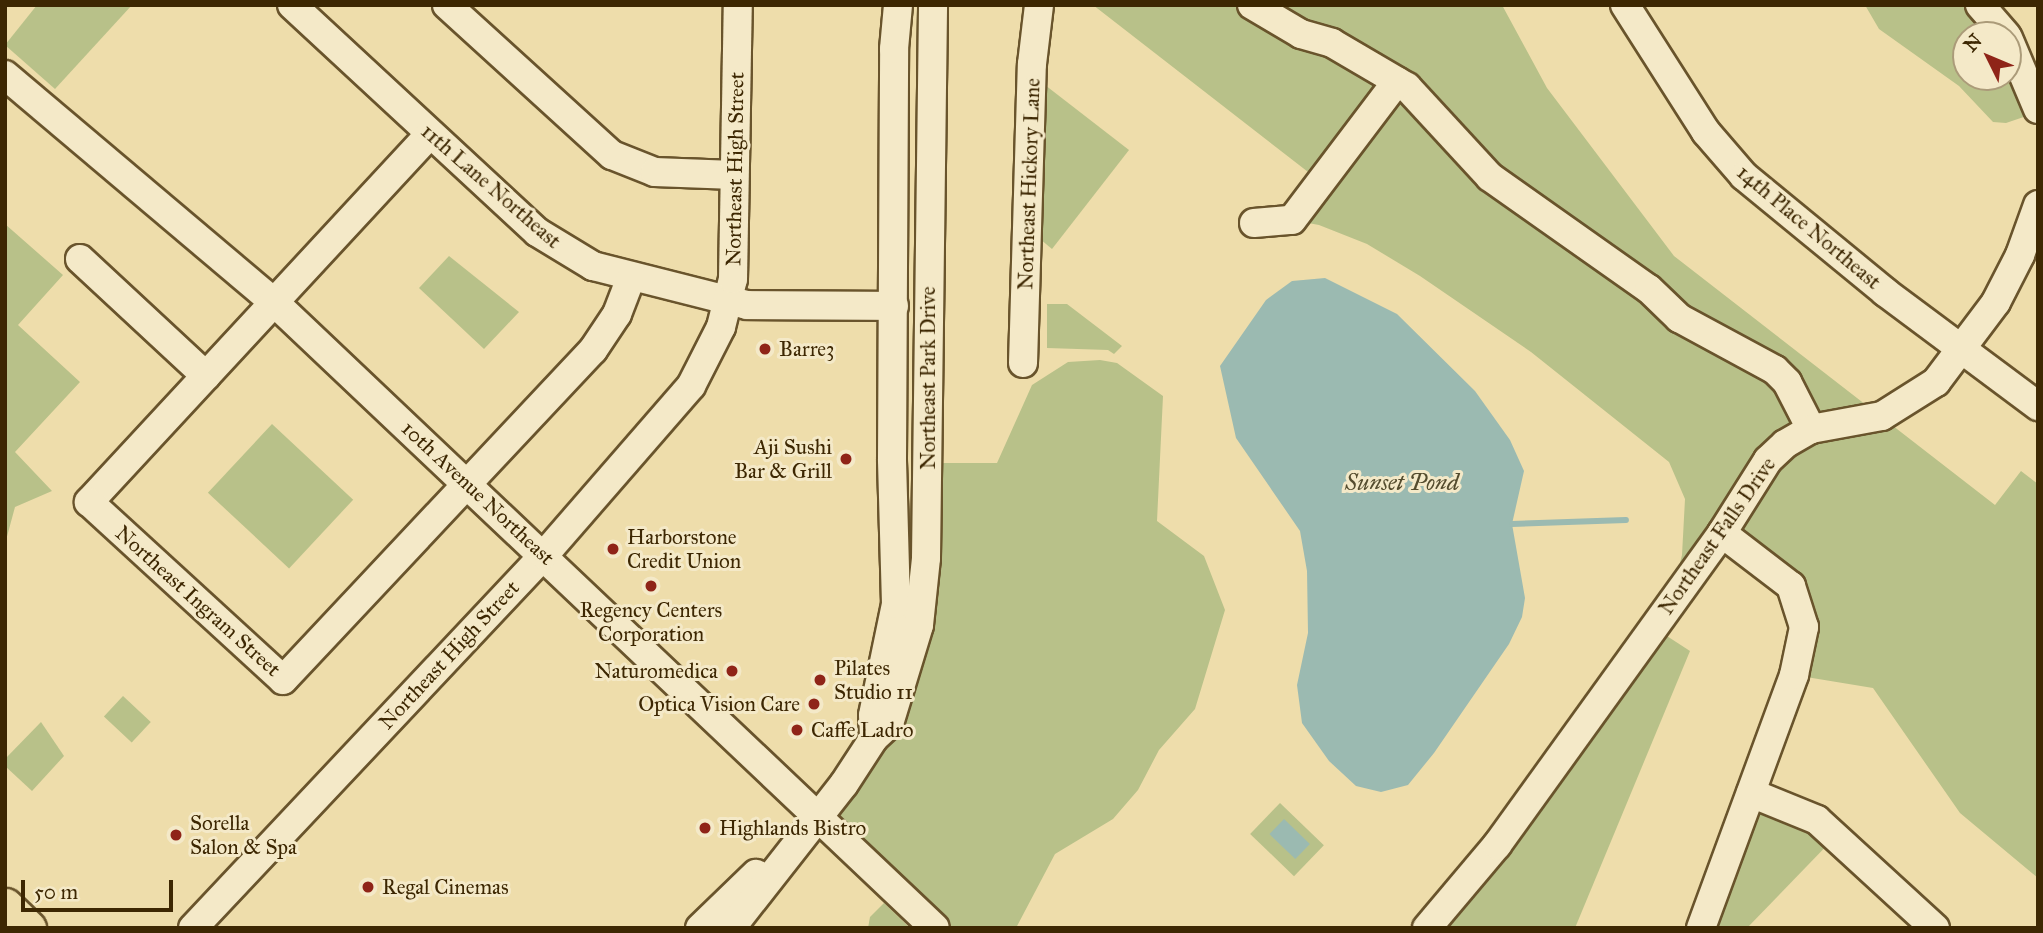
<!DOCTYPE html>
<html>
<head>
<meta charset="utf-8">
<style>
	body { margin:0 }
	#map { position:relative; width:2043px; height:933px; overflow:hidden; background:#eeddab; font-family:"IM FELL Great Primer",serif }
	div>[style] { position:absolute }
	.green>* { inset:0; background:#b8c189; transform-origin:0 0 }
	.water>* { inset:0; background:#9bbab1; transform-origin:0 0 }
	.stream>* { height:6px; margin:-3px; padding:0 3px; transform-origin:3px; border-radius:3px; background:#9bbab1 }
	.roads { filter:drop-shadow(2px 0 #69542c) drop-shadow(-2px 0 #69542c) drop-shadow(0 2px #69542c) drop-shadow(0 -2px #69542c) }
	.minor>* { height:28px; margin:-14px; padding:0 14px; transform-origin:14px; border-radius:14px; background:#f4e9c8 }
	.major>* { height:35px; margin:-17.5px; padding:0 17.5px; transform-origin:17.5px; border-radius:17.5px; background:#eeddab }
	.dots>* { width:19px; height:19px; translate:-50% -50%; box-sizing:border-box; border:4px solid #f4e9c8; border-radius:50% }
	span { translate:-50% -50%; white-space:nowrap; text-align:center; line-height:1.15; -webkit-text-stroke:6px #f4e9c8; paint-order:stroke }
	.street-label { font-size:21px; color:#3d2702 }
	.poi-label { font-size:21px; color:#3d2702 }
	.left { translate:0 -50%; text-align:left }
	.right { translate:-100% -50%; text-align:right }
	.water-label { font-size:23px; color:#544c2e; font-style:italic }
	.frame { position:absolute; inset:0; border:7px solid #3d2702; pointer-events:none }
	.north { position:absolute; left:1952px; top:21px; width:70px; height:70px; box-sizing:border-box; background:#f4e9c8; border:2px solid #ab9b79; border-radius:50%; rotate:313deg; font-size:19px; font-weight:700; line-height:28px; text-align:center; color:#3d2702 }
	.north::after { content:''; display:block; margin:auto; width:24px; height:32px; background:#8f2418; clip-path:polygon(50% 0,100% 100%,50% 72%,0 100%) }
	.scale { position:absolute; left:21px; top:880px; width:152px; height:32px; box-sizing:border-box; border:4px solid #3d2702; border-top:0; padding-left:9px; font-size:21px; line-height:24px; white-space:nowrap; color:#3d2702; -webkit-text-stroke:5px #f4e9c8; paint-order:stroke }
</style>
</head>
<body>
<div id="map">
	<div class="green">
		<div style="clip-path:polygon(37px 5px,132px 5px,55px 89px,5px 45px)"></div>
		<div style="clip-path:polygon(1093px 5px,1502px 5px,1547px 88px,1674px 256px,1995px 505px,2021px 471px,2038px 484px,2038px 878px,1960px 813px,1873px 688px,1794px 675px,1791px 586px,1722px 533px,1669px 607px,1682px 555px,1685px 499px,1669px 462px,1531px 352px,1420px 276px,1367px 244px,1319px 225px,1292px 220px,1321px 182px)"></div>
		<div style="clip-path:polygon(1865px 5px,1980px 5px,2006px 35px,1966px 35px,1966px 77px,2008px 77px,2008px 38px,2038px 112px,2006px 123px,1993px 122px,1959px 86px,1879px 29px)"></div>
		<div style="clip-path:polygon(1045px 85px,1129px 150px,1052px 249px,1040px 239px)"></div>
		<div style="clip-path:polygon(5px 224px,63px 275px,18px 325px,80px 382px,15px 452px,52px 491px,15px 507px,5px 544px)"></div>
		<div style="clip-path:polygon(449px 256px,519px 312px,484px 349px,419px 288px)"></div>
		<div style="clip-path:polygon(1047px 304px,1067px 304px,1122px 346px,1114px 354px,1108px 350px,1047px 348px)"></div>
		<div style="clip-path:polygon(1100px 360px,1117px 363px,1163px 396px,1157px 521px,1204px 556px,1225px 610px,1195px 709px,1159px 750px,1138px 790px,1113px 819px,1055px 854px,1016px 928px,935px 928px,818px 813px,889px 724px,927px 463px,997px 463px,1032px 385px,1068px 362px)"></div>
		<div style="left:272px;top:424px;width:111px;height:94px;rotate:43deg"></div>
		<div style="clip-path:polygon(1653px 627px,1690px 651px,1575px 928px,1427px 928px)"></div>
		<div style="left:123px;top:696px;width:38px;height:28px;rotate:43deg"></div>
		<div style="clip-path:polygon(41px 722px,64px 756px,32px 791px,5px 766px,5px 759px)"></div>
		<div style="clip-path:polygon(1751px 793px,1836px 836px,1747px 928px,1705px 928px)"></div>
		<div style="left:1280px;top:803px;width:61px;height:43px;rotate:44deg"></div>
		<div style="clip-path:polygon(884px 903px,910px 928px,868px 928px,870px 917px)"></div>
	</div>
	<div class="water">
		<div style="clip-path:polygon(1325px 278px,1397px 314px,1475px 391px,1510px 440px,1524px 471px,1512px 524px,1525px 598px,1522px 617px,1509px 644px,1434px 753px,1408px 785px,1381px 792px,1356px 786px,1329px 761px,1302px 723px,1297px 685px,1308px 633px,1307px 571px,1300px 531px,1236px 438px,1220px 366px,1266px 300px,1292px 281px)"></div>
		<div style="left:1284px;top:819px;width:36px;height:21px;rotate:44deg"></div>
	</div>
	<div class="stream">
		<div style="left:1512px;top:524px;width:114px;rotate:-2deg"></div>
	</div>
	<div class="roads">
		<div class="minor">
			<div style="left:292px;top:5px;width:334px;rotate:42.8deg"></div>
			<div style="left:537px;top:232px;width:66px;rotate:31.3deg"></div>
			<div style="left:593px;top:266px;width:159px;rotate:14.2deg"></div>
			<div style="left:747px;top:305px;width:147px;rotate:0.4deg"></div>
			<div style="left:447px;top:5px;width:223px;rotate:42.3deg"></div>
			<div style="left:612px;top:155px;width:46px;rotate:21.6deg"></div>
			<div style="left:655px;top:172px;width:79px;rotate:2.2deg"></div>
			<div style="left:1252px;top:5px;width:57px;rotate:30.6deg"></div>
			<div style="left:1301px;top:34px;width:32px;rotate:16deg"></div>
			<div style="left:1332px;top:43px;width:87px;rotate:30.4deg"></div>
			<div style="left:1407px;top:87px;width:122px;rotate:47.3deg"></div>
			<div style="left:1490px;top:177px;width:194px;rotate:35.2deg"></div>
			<div style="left:1649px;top:289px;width:42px;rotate:44deg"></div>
			<div style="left:1679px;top:318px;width:109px;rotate:28.4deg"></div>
			<div style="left:1775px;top:370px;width:17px;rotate:45deg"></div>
			<div style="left:1787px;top:382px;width:53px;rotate:62.9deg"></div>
			<div style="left:1625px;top:5px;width:151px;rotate:57.5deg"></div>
			<div style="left:1706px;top:132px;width:58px;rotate:49.2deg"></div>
			<div style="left:1744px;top:176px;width:183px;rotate:39.4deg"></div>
			<div style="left:1885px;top:292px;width:191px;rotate:36.7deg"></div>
			<div style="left:1980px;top:5px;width:40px;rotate:49deg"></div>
			<div style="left:2008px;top:38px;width:77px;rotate:67.1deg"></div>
			<div style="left:5px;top:75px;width:352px;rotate:40.2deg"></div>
			<div style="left:274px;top:302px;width:910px;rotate:43.44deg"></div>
			<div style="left:430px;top:134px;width:502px;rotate:132.82deg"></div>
			<div style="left:89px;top:502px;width:263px;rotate:42.5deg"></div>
			<div style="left:283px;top:680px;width:453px;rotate:-46.8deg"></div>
			<div style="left:593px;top:350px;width:43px;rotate:-56.3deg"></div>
			<div style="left:617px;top:314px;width:40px;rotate:-69deg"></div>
			<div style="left:1254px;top:223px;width:38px;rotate:-5deg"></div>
			<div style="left:1292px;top:220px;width:174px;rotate:-52.9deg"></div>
			<div style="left:80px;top:259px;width:172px;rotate:42.9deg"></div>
			<div style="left:1023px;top:363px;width:299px;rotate:-88.3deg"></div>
			<div style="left:1032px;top:64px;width:59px;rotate:-83.2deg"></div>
			<div style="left:874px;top:738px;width:23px;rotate:-92deg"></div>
			<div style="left:873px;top:715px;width:113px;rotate:-78.3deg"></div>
			<div style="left:896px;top:604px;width:145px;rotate:-91.6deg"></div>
			<div style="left:892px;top:459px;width:410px;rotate:-89.7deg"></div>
			<div style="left:894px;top:49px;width:44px;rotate:-84.8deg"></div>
			<div style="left:1751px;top:793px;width:71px;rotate:22.2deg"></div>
			<div style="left:1817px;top:820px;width:160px;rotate:42.5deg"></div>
			<div style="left:193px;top:928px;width:512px;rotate:-46.74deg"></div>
			<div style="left:544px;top:555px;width:224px;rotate:-49deg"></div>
			<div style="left:691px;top:386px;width:66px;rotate:-63deg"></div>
			<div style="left:721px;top:327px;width:49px;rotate:-76deg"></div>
			<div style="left:733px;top:279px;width:274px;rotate:-89deg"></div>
			<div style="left:700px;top:928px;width:78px;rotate:-44deg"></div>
			<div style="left:731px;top:928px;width:183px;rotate:-51.9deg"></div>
			<div style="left:844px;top:784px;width:55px;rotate:-56.9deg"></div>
			<div style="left:874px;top:738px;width:21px;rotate:-43deg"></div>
			<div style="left:889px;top:724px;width:103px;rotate:-73.1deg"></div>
			<div style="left:919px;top:625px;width:67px;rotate:-84deg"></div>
			<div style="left:926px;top:558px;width:553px;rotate:-89.27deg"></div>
			<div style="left:1427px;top:928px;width:109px;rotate:-49.9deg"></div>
			<div style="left:1497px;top:845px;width:385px;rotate:-54.2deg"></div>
			<div style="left:1722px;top:533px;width:86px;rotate:-57.8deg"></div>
			<div style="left:1768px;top:460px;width:23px;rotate:-43deg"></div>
			<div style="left:1785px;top:444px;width:30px;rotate:-30deg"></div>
			<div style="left:1811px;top:429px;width:72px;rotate:-10.4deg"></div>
			<div style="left:1882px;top:416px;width:64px;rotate:-32.2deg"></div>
			<div style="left:1936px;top:382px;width:100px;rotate:-53.1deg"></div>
			<div style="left:1996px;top:302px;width:53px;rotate:-62.9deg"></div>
			<div style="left:2020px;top:255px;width:53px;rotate:-70.2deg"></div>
			<div style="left:1701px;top:928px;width:270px;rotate:-69.8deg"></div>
			<div style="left:1794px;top:675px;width:49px;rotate:-78.2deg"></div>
			<div style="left:1804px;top:627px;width:43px;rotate:-107.6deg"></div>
			<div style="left:1791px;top:586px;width:87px;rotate:-142.5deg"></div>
		</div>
		<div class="major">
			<div style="left:5px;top:906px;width:32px;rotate:44deg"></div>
		</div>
	</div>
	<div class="dots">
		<div style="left:765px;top:349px;background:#8f2418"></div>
		<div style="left:846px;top:459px;background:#8f2418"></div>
		<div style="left:613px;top:549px;background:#8f2418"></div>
		<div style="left:651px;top:586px;background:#8f2418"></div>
		<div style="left:732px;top:671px;background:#8f2418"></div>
		<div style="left:820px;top:680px;background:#8f2418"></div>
		<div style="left:814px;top:704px;background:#8f2418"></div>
		<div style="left:797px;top:730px;background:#8f2418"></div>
		<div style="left:705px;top:828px;background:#8f2418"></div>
		<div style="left:176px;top:835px;background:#8f2418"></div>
		<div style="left:368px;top:887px;background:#8f2418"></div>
	</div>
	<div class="street-label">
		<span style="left:735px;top:169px;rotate:-89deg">Northeast High Street</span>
		<span style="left:1029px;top:184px;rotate:-88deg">Northeast Hickory Lane</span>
		<span style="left:491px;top:186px;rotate:41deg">11th Lane Northeast</span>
		<span style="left:1809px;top:227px;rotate:40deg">14th Place Northeast</span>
		<span style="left:928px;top:378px;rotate:-90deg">Northeast Park Drive</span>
		<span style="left:478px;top:493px;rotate:43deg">10th Avenue Northeast</span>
		<span style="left:1717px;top:536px;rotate:-55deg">Northeast Falls Drive</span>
		<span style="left:198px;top:601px;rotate:42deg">Northeast Ingram Street</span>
		<span style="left:449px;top:655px;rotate:-47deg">Northeast High Street</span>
	</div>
	<div class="poi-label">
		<span class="left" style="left:779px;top:349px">Barre3</span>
		<span class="right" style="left:832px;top:459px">Aji Sushi<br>Bar &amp; Grill</span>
		<span class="left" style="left:627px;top:549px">Harborstone<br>Credit Union</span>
		<span style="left:651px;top:622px">Regency Centers<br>Corporation</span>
		<span class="left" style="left:834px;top:680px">Pilates<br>Studio 11</span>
		<span class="right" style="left:718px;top:671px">Naturomedica</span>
		<span class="right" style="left:800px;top:704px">Optica Vision Care</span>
		<span class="left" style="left:811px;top:730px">Caffe Ladro</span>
		<span class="left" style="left:190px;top:835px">Sorella<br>Salon &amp; Spa</span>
		<span class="left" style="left:719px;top:828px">Highlands Bistro</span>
		<span class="left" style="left:382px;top:887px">Regal Cinemas</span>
	</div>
	<div class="water-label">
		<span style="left:1402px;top:482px">Sunset Pond</span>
	</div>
	<div class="frame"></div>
	<div class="north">N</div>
	<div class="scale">50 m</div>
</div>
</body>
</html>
